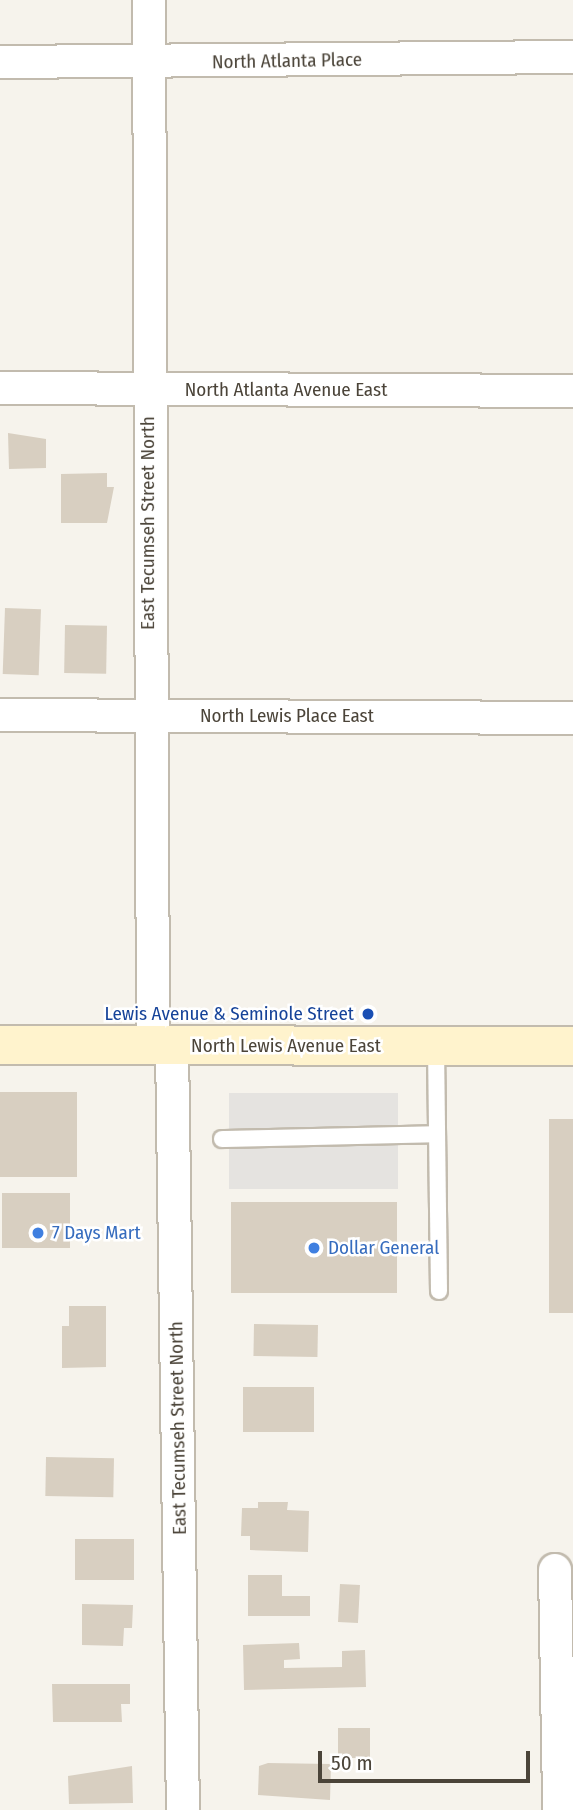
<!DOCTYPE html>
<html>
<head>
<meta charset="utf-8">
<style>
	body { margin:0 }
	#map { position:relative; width:573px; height:1810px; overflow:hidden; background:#f6f3ec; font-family:"Fira Sans Condensed",sans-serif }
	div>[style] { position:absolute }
	.parking>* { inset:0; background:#e5e3e0; transform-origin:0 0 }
	.building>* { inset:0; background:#d8cfc1; transform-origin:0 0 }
	.roads { filter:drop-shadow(2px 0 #c2bbae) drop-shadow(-2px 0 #c2bbae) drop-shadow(0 2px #c2bbae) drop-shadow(0 -2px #c2bbae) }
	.service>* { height:16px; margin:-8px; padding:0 8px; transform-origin:8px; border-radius:8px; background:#fff }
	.minor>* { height:32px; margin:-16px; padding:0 16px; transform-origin:16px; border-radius:16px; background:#fff }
	.secondary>* { height:38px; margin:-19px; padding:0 19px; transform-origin:19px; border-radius:19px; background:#fff3cd }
	.dots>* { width:19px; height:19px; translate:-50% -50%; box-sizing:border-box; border:4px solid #fff; border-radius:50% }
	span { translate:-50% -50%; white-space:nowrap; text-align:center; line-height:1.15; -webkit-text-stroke:5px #fff; paint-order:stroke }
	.street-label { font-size:19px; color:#4b4439 }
	.transit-label { font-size:19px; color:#164399 }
	.right { translate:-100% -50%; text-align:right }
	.shop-label { font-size:19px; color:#366cbe }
	.left { translate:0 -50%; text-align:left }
	.scale { position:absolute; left:318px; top:1751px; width:212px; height:32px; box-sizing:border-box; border:4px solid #4b4439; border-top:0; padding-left:9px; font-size:21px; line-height:24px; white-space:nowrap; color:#4b4439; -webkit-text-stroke:5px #fff; paint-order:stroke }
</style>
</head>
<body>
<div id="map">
	<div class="parking">
		<div style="left:229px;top:1093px;width:169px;height:96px"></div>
	</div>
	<div class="building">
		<div style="clip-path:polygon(8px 433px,46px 439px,46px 468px,9px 469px)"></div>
		<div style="clip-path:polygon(107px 473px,107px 487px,114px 487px,107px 523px,61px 523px,61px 474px)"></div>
		<div style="left:5px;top:608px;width:36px;height:66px;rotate:2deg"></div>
		<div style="left:65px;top:625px;width:42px;height:48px;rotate:1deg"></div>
		<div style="left:0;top:1092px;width:77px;height:85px"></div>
		<div style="left:549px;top:1119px;width:24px;height:194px"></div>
		<div style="left:70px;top:1193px;width:55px;height:68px;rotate:90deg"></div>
		<div style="left:231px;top:1202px;width:166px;height:91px"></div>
		<div style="clip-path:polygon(69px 1306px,106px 1306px,106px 1367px,62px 1368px,62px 1326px,69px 1326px)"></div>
		<div style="left:254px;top:1324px;width:64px;height:32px;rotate:1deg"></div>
		<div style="left:314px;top:1387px;width:45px;height:71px;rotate:90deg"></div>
		<div style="left:46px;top:1457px;width:68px;height:39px;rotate:1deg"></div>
		<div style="clip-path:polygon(258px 1502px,288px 1502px,287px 1510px,309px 1511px,308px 1552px,250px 1550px,250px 1536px,241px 1536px,242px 1508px,258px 1508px)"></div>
		<div style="left:75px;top:1539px;width:59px;height:41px"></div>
		<div style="clip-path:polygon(248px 1575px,282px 1575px,282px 1596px,310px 1596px,310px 1616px,248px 1616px)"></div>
		<div style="left:340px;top:1584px;width:20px;height:38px;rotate:3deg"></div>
		<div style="clip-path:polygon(82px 1604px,133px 1605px,132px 1628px,124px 1628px,123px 1646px,82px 1645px)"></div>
		<div style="clip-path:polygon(299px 1643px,300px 1659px,284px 1660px,284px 1668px,342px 1667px,342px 1651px,365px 1650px,366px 1687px,244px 1690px,243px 1645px)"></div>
		<div style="clip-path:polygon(52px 1684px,130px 1684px,130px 1704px,121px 1704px,122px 1722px,53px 1722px)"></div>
		<div style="left:370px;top:1728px;width:30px;height:32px;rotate:90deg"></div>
		<div style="clip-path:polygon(268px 1763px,331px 1764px,330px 1800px,258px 1795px,259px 1766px)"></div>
		<div style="clip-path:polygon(132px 1766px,133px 1803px,69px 1804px,68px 1776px)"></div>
	</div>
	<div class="roads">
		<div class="service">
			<div style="left:436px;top:1046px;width:245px;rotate:89.3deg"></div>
			<div style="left:222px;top:1139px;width:215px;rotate:-1.3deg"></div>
		</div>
		<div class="minor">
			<div style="left:149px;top:0;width:1046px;rotate:89.78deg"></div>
			<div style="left:0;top:62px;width:573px;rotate:-0.5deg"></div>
			<div style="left:0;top:388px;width:573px;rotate:0.3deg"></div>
			<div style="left:0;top:715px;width:573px;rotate:0.3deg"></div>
			<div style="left:172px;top:1046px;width:764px;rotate:89.18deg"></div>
			<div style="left:555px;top:1570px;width:240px;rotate:89deg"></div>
		</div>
		<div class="secondary">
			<div style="left:0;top:1045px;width:573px;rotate:0.1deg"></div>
		</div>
	</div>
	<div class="dots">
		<div style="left:368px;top:1014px;background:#1a4fb4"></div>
		<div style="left:38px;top:1233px;background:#3f7fe0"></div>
		<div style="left:314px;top:1248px;background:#3f7fe0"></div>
	</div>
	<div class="street-label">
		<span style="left:287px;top:61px;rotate:-1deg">North Atlanta Place</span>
		<span style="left:286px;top:390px">North Atlanta Avenue East</span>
		<span style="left:148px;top:523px;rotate:-90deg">East Tecumseh Street North</span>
		<span style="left:287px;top:716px">North Lewis Place East</span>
		<span style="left:286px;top:1046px">North Lewis Avenue East</span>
		<span style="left:178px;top:1428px;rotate:-91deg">East Tecumseh Street North</span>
	</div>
	<div class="transit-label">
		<span class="right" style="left:354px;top:1014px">Lewis Avenue &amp; Seminole Street</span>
	</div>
	<div class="shop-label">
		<span class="left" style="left:52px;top:1233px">7 Days Mart</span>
		<span class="left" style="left:328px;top:1248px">Dollar General</span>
	</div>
	<div class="scale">50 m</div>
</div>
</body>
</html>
